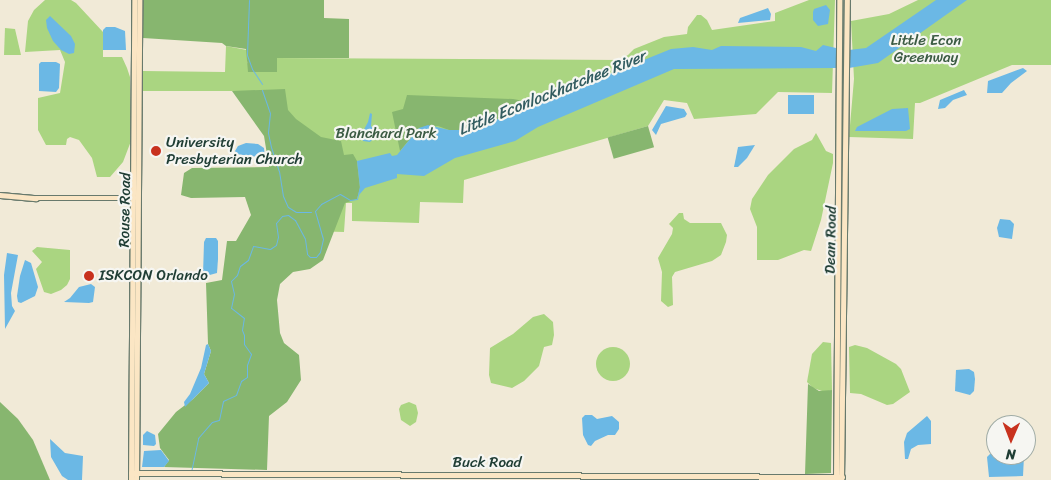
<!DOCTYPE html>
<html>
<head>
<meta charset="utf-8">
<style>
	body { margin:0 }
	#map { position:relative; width:1051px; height:480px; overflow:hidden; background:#f1ead7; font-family:Sriracha,sans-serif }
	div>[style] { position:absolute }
	.green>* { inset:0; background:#aad581 }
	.round { border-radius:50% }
	.forest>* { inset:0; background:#87b66f; transform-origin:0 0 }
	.water>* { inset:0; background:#6bb8e5; transform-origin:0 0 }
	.stream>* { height:1px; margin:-0.5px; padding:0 0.5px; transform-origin:0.5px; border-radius:0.5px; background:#6bb8e5 }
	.roads { filter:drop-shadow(1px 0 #687a6d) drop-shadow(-1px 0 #687a6d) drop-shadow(0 1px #687a6d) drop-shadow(0 -1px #687a6d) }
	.secondary>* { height:4.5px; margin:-2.25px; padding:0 2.25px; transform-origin:2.25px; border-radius:2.25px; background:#fbe6c4 }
	.dots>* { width:14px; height:14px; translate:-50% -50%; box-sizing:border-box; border:2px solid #f6f6f2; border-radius:50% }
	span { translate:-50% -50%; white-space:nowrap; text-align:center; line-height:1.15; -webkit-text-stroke:4.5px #f6f6f2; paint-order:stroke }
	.park-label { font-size:15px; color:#3b5b43 }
	.poi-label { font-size:15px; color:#1f3d34 }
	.left { translate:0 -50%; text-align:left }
	.street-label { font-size:15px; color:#1f3d34 }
	.water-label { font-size:16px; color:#325c60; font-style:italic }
	.north { position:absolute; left:986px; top:415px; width:50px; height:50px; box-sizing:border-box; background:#f6f6f2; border:1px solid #a0aca6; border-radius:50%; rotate:181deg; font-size:14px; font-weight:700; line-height:20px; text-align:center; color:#1f3d34 }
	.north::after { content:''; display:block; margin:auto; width:18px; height:22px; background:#c8321e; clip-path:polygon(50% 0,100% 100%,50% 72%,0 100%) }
</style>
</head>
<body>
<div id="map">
	<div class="green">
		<div style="clip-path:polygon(45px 0,71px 0,76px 3px,103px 32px,103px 57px,122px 57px,127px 68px,130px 77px,131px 141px,123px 162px,110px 177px,97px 177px,92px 158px,79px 140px,70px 137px,67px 139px,66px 145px,46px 145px,38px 130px,38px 98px,60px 93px,65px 62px,60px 50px,25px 52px,28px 21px,34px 10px)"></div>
		<div style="clip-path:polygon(809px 0,835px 0,832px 93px,778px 92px,756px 114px,694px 119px,687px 103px,664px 100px,648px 126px,464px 180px,463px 203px,420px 202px,419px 223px,352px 221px,352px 203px,346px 203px,344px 232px,274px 230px,276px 91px,143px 91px,143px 71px,225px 72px,226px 46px,247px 50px,247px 63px,276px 72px,277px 58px,619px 60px,628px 55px,634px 49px,664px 37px,687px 34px,688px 27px,697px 15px,701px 15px,707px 20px,712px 30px,775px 21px,775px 13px)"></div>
		<div style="clip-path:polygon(918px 0,1051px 0,1051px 65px,1012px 65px,920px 103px,915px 103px,913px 139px,849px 137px,854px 79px,851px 21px,889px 14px)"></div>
		<div style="clip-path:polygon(5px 28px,15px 29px,21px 55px,4px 55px)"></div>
		<div style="clip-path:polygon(816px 133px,826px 151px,833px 154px,833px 163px,821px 220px,812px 248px,811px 251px,804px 250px,778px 260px,757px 260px,757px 227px,750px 209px,752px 199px,768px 175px,794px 149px,812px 140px)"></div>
		<div style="clip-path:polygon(679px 213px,683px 213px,684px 219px,690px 223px,721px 223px,727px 235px,726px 242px,721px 255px,712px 261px,675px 272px,672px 277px,673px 305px,668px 307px,661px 301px,662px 272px,658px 258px,672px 234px,673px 228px,669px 224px)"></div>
		<div style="clip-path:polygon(37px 247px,70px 250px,70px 279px,67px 285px,61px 290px,51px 294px,44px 292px,36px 269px,42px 262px,32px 251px)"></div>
		<div style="clip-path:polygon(544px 314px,553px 322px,554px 335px,552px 345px,544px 347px,539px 366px,524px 381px,512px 388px,491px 383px,489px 375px,490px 348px,513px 334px,533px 317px)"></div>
		<div style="clip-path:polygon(823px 342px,831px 343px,832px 390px,825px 392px,813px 388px,807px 382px,812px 354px)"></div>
		<div style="clip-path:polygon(855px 345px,867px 348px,896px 364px,901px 369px,910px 392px,893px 404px,887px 405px,861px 394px,850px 393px,849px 347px)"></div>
		<div class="round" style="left:596px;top:347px;width:34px;height:34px"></div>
		<div style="clip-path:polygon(409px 402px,416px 405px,418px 413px,416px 422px,410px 426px,401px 420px,399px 409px,401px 405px)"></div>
	</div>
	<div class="forest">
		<div style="clip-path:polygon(143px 0,324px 0,324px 18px,349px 19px,349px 58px,277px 58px,277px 72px,248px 72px,246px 49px,226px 46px,222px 43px,143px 38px)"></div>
		<div style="clip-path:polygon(285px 89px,288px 110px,296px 119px,321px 137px,341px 141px,344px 155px,353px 154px,357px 161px,360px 188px,357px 199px,345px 203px,323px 260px,310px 269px,293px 272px,280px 284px,277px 300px,280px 333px,284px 343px,299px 355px,301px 380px,287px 402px,269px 416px,267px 470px,164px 467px,169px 460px,160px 448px,158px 434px,176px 412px,193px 399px,209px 383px,204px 374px,211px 351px,208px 344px,206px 283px,222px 280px,227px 241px,236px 241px,251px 215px,245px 197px,191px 198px,181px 195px,184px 173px,192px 168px,269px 167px,264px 136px,232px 91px)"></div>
		<div style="clip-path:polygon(407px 95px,513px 99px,524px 101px,524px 107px,492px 123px,471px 130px,449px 130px,438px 126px,419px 128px,400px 151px,392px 112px,403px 109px)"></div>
		<div style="left:648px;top:126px;width:22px;height:42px;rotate:74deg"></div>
		<div style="clip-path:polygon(808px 384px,819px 391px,832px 390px,831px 473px,805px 474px)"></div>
		<div style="clip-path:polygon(0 402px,18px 419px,33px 440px,50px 480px,0 480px)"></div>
	</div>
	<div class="water">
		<div style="clip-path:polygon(936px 0,967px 0,878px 63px,849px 68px,849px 50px,866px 48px)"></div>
		<div style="clip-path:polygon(826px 5px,830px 10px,828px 24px,818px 26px,813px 20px,813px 12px,814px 9px)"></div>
		<div style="clip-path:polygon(768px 8px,771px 14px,770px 20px,738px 23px,740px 18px)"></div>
		<div style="clip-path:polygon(50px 16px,71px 36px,75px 44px,74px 53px,69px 54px,61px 50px,53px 41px,47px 28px,46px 20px)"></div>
		<div style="clip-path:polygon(115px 27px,125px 31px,126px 50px,103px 50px,103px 30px,106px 27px)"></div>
		<div style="clip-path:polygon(823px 45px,836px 48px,836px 68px,674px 69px,538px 127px,515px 141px,455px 158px,424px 176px,397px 174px,397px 178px,365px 188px,359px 195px,360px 188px,357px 161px,390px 153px,392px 156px,397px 155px,419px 128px,428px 125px,449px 130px,471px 130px,671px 49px,693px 47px,712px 50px,721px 46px,801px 47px,816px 51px)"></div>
		<div style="clip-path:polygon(41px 62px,56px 62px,60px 64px,59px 88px,56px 92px,39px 91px,39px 64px)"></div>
		<div style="clip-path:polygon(1023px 68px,1027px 71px,1011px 83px,1002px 93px,987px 93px,988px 81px)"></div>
		<div style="clip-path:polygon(964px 90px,967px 95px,953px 100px,945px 108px,938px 109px,940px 100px)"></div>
		<div style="left:814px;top:95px;width:19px;height:26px;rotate:90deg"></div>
		<div style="clip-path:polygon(666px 106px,684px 109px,687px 114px,685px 117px,661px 124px,656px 135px,652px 130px)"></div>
		<div style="clip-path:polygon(908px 108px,910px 129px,906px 131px,855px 131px,857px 127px,892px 109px)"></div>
		<div style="clip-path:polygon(370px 113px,372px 114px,371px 126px,375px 132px,374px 138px,370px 142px,363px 141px,361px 135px,368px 122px)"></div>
		<div style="clip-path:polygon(246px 143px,258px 144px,264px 148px,265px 158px,236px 154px,235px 151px,238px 146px)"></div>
		<div style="clip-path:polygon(755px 145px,747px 158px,738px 167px,734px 167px,738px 147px)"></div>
		<div style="clip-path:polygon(1000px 219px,1010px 220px,1014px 224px,1012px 239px,999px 237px,997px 228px)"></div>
		<div style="clip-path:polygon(206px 238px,216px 238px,218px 241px,218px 259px,217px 273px,206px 276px,203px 274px,204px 242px)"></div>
		<div style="clip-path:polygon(7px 253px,18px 255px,11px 293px,12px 306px,15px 311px,5px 329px,4px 275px)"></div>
		<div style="clip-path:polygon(25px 260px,31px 263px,38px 287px,35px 296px,21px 303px,18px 302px,17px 296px,20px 276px)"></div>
		<div style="clip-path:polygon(91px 284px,95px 287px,93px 302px,89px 303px,64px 302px,70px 298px,79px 287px)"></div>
		<div style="clip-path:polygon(208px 344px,211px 351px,204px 374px,209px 383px,185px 407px,184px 402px,190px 394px,201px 368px,206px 345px)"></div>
		<div style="clip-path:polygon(969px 369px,974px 372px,975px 379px,974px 391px,970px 395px,955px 391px,956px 370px)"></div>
		<div style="clip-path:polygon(585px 415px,592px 415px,597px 419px,612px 416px,619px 422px,619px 429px,615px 435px,608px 435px,595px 441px,591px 446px,588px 445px,583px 435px,582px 418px)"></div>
		<div style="clip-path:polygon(927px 416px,931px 421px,931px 444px,918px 445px,911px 449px,908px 459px,905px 459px,904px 442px,907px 433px)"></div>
		<div style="clip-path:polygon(147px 431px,155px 435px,156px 444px,154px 446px,143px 445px,143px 435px)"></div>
		<div style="clip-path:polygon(50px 439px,65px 453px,83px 456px,82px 480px,68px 480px,62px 476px,51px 457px)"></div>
		<div style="clip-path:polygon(161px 450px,169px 461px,164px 467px,142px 467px,144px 451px)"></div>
		<div style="clip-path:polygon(990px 454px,1024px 456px,1023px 476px,989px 477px,987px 457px)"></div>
	</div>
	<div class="stream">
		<div style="left:249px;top:0;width:55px;rotate:92.1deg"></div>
		<div style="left:247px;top:55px;width:15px;rotate:70deg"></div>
		<div style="left:252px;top:69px;width:18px;rotate:56deg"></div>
		<div style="left:262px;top:90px;width:24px;rotate:71deg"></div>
		<div style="left:270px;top:113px;width:20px;rotate:96deg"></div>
		<div style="left:268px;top:133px;width:14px;rotate:78deg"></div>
		<div style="left:271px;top:147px;width:25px;rotate:72deg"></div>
		<div style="left:279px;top:171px;width:25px;rotate:81deg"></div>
		<div style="left:283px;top:196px;width:12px;rotate:66deg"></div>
		<div style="left:288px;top:207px;width:9px;rotate:32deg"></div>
		<div style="left:296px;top:212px;width:15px"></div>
		<div style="left:191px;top:472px;width:35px;rotate:-78deg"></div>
		<div style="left:198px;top:438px;width:21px;rotate:-49deg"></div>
		<div style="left:212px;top:422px;width:7px;rotate:-16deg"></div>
		<div style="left:219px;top:420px;width:19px;rotate:-78deg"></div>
		<div style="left:223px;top:401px;width:14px;rotate:-25deg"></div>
		<div style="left:236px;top:395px;width:15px;rotate:-70deg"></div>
		<div style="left:241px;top:381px;width:7px;rotate:-34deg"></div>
		<div style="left:247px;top:377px;width:12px;rotate:-90deg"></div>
		<div style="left:247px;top:365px;width:12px;rotate:-70deg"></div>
		<div style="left:251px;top:354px;width:12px;rotate:-125deg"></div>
		<div style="left:244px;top:344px;width:9px;rotate:-90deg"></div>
		<div style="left:244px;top:335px;width:5px;rotate:-112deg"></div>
		<div style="left:242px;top:330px;width:12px;rotate:-81deg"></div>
		<div style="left:244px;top:318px;width:16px;rotate:-142deg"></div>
		<div style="left:231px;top:308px;width:14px;rotate:-78deg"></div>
		<div style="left:234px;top:294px;width:13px;rotate:-103deg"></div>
		<div style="left:231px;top:281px;width:8px;rotate:-45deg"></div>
		<div style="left:237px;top:275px;width:9px;rotate:-72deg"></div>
		<div style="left:240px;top:266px;width:10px;rotate:-37deg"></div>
		<div style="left:248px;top:260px;width:15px;rotate:-70deg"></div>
		<div style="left:253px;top:246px;width:17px;rotate:10deg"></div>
		<div style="left:270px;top:249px;width:7px;rotate:-34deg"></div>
		<div style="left:276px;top:245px;width:8px;rotate:-76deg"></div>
		<div style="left:278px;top:237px;width:14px;rotate:-98deg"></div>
		<div style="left:276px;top:223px;width:9px;rotate:-49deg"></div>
		<div style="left:282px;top:216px;width:6px;rotate:-9deg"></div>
		<div style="left:288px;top:215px;width:9px;rotate:36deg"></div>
		<div style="left:295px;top:220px;width:21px;rotate:62deg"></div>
		<div style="left:305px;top:239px;width:15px;rotate:82deg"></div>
		<div style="left:307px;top:254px;width:4px;rotate:45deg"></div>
		<div style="left:310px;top:257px;width:6px"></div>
		<div style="left:316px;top:257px;width:6px;rotate:-51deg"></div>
		<div style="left:320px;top:252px;width:13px;rotate:-77deg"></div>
		<div style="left:323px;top:239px;width:29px;rotate:-106deg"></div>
		<div style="left:315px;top:211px;width:9px;rotate:-49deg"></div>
		<div style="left:321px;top:204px;width:21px;rotate:-28deg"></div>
		<div style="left:340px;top:194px;width:12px;rotate:31deg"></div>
		<div style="left:350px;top:200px;width:7px;rotate:-8deg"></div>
		<div style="left:357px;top:199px;width:13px;rotate:-77deg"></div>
	</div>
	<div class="roads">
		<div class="secondary">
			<div style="left:0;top:195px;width:36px;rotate:5deg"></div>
			<div style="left:36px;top:198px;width:99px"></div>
			<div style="left:131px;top:473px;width:711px;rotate:0.32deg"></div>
			<div style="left:131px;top:480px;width:480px;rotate:-89.6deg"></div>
			<div style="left:136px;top:480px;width:480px;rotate:-89.6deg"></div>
			<div style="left:836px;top:480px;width:480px;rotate:-89.6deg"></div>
			<div style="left:841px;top:480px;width:480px;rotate:-89.3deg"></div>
		</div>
	</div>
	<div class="dots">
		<div style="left:156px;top:151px;background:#c8321e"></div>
		<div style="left:89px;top:276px;background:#c8321e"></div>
	</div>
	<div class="park-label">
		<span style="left:926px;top:49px">Little Econ<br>Greenway</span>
		<span style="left:386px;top:134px">Blanchard Park</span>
	</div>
	<div class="poi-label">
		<span class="left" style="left:166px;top:151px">University<br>Presbyterian Church</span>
		<span class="left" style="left:99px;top:276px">ISKCON Orlando</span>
	</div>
	<div class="street-label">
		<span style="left:125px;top:210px;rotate:-89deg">Rouse Road</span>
		<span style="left:831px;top:240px;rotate:-89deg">Dean Road</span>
		<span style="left:487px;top:463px">Buck Road</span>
	</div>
	<div class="water-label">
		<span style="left:552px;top:93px;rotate:-22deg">Little Econlockhatchee River</span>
	</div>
	<div class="north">N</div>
</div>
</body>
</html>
